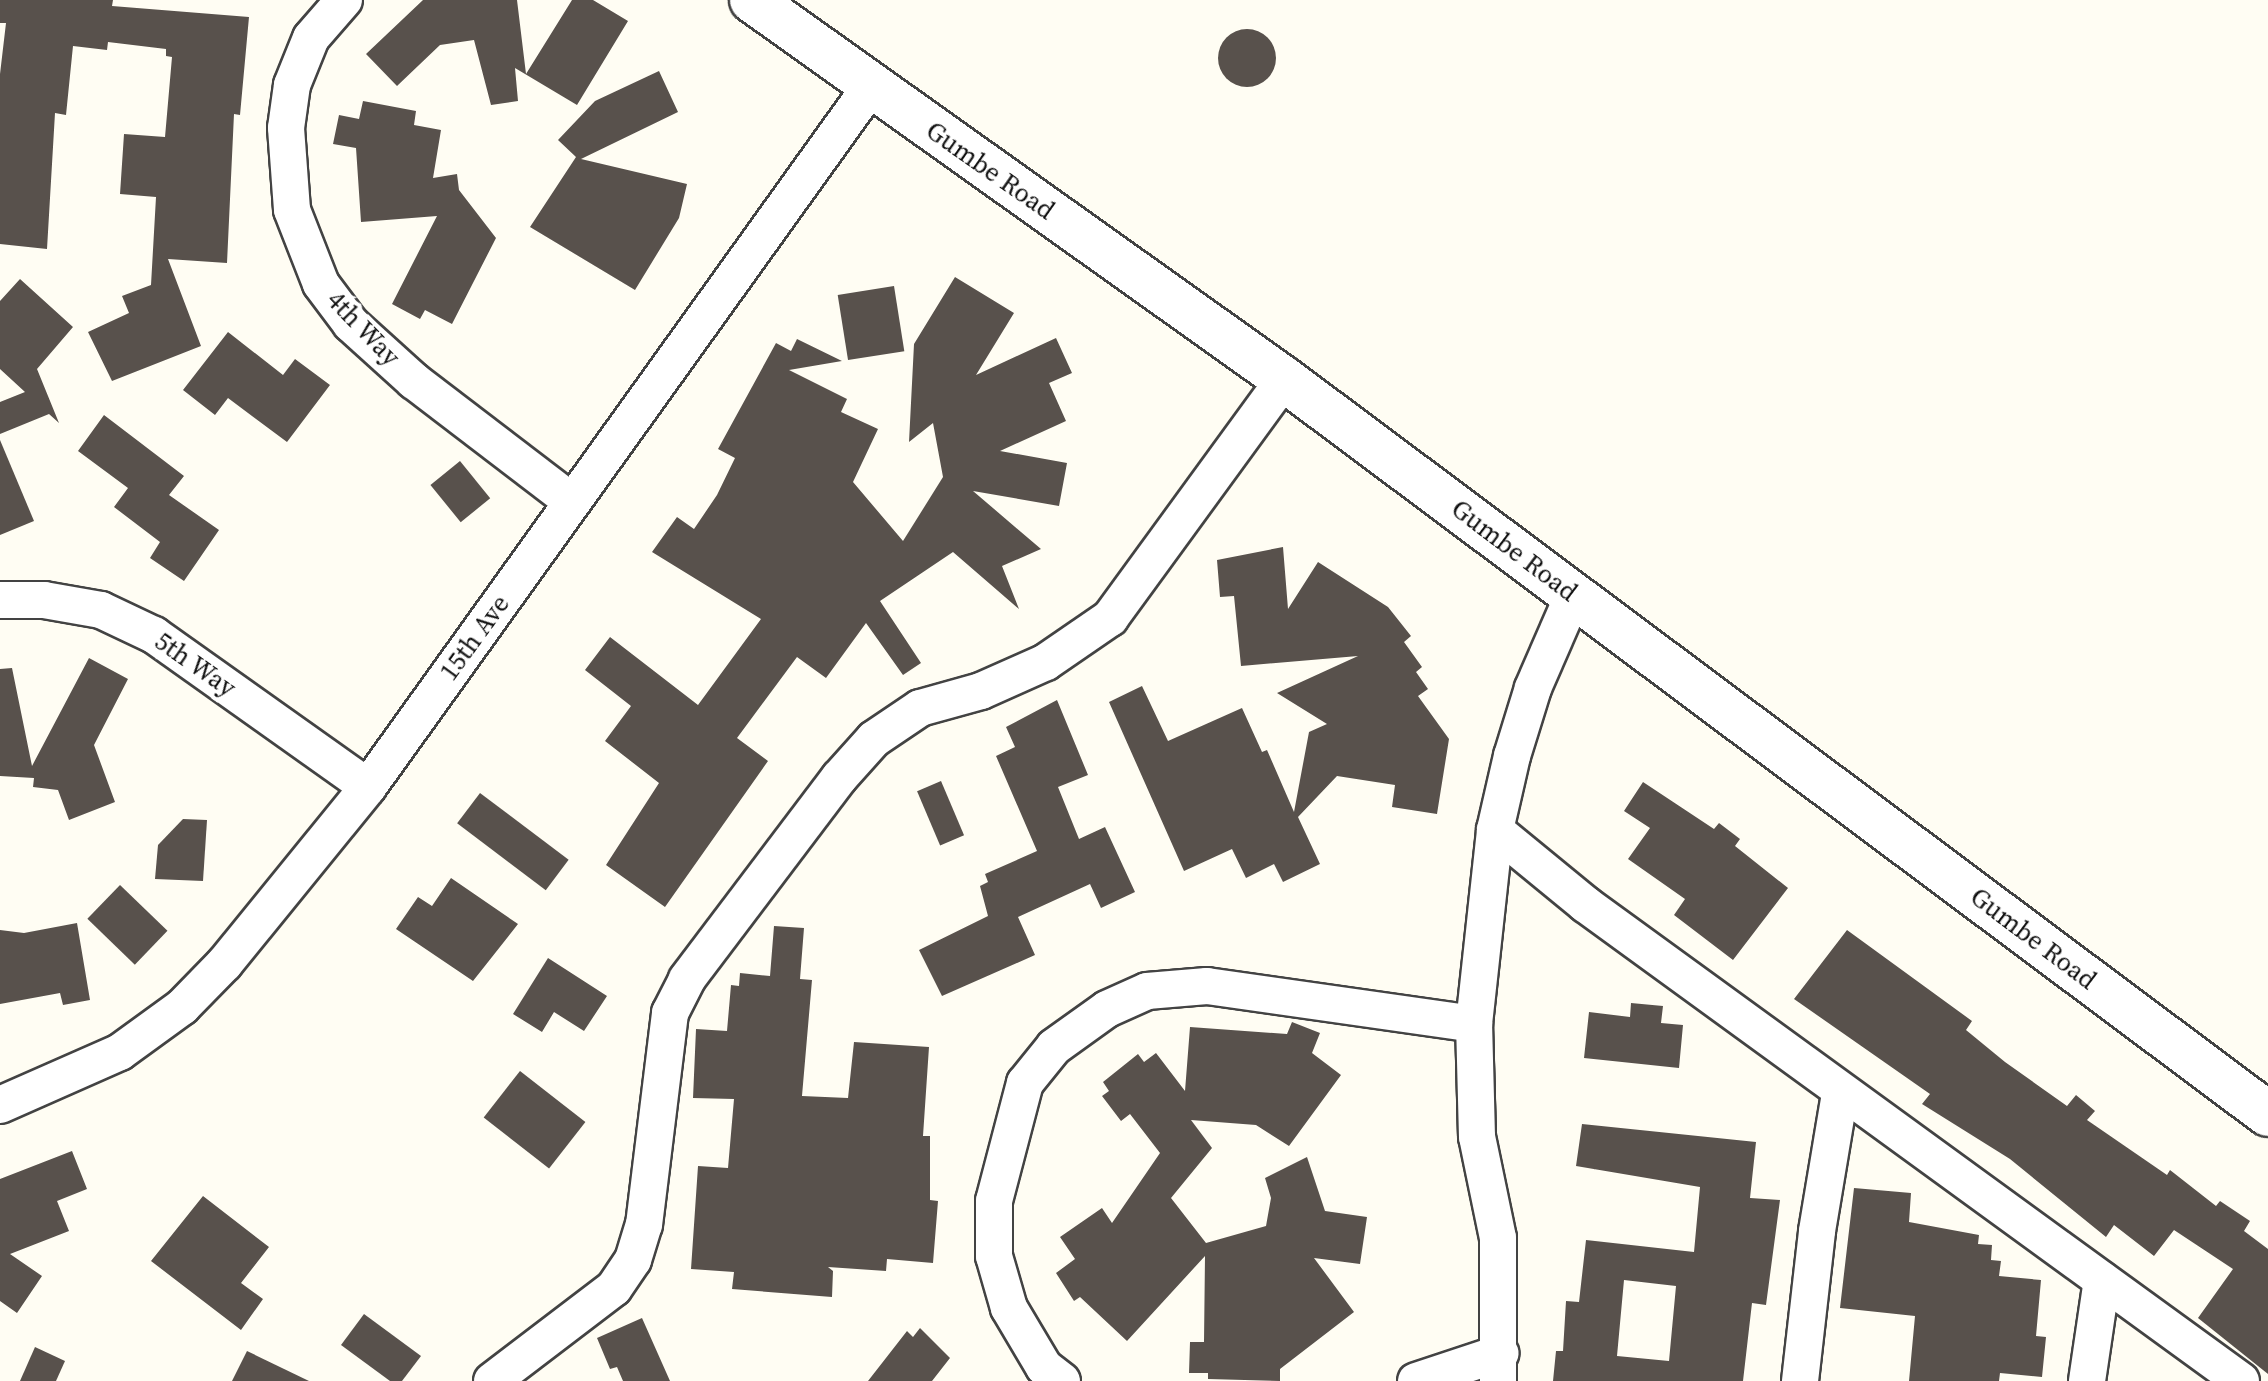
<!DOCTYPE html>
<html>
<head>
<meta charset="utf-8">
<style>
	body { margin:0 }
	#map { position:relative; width:2268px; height:1381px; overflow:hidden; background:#fffdf3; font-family:"Source Serif 4",serif }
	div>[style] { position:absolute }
	.building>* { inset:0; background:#58514c; transform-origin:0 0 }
	.round { border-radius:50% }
	.roads { filter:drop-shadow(2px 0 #434343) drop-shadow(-2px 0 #434343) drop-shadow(0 2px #434343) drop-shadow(0 -2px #434343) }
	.minor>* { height:36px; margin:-18px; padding:0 18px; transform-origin:18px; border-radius:18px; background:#fff }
	.tertiary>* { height:44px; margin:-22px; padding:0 22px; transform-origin:22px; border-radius:22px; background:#fff }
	span { translate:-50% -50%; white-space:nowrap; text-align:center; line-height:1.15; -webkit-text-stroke:8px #fff; paint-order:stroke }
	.street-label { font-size:26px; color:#101010 }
</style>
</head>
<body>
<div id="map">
	<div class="building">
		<div style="clip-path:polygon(0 0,113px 0,112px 6px,249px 17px,240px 115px,234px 114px,227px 263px,168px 259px,201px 346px,112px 381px,88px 332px,129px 313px,122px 296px,151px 285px,156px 197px,120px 194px,124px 134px,165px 137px,172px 57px,166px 56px,166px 49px,108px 42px,107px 50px,73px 46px,66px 115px,55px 113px,47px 249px,0 244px,0 74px,6px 23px,0 23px)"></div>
		<div style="clip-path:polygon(423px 0,517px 0,526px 74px,572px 0,593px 0,628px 21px,577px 105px,515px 68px,518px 101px,491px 105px,474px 40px,440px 45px,397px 86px,366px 54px)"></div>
		<div class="round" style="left:1218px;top:29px;width:58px;height:58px"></div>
		<div style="clip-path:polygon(659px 71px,678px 112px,581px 159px,687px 184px,679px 218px,635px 290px,530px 227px,576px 157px,558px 140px,595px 101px)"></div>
		<div style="clip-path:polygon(363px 101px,416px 111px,414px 125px,441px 130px,433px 178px,457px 174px,459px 190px,496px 238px,452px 324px,425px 310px,420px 319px,392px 304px,437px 216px,361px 222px,356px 148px,333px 144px,339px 115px,359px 119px)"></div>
		<div style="clip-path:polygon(955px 277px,1014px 313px,976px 375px,1056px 338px,1072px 373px,1049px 383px,1066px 421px,1000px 451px,1067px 463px,1059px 506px,973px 491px,1041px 549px,1002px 566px,1019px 609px,953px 552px,880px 601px,921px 663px,903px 675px,866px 623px,826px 678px,797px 657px,737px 738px,768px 761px,665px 907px,606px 865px,659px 783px,605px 741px,631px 706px,585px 670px,610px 637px,698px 705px,761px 619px,652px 552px,677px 517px,694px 529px,717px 495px,735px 458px,718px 449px,776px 343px,791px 351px,797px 339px,842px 361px,789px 370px,847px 399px,841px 412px,878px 429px,853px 482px,903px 541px,943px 477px,933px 423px,909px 442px,914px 344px)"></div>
		<div style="clip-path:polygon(20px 279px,73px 327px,37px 369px,59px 423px,49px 414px,0 434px,0 402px,25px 392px,0 369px,0 301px)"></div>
		<div style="left:894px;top:286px;width:66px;height:57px;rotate:81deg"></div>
		<div style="clip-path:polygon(228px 332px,283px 375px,295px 359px,330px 385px,287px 442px,228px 398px,215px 415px,183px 390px)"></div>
		<div style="clip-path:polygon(104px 415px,184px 476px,169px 495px,219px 530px,184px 581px,150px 558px,160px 542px,114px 507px,128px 488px,78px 451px)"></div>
		<div style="clip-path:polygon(0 440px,34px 521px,0 535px)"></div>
		<div style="left:460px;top:461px;width:48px;height:38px;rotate:51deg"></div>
		<div style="clip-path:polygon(1283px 547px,1288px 609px,1318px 562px,1388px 607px,1411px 636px,1404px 642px,1422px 667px,1416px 672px,1428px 689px,1418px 696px,1449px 739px,1437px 814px,1392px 807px,1395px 785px,1337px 776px,1298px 817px,1320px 864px,1283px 882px,1274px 864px,1246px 878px,1232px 849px,1184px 871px,1109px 702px,1142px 686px,1168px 741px,1242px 708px,1262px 752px,1267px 750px,1294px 812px,1309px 732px,1327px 724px,1277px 693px,1358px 656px,1241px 666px,1234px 596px,1220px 597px,1217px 560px)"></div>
		<div style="clip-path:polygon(89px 658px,128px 679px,94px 745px,115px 802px,69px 820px,58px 790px,33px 787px,34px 778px,0 776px,0 669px,12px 668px,32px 766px)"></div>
		<div style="clip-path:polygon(1057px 700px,1088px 775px,1058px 787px,1079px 839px,1105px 827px,1135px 892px,1101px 908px,1090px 884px,1018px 917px,1035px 955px,942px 996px,919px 950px,988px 916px,980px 886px,988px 882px,985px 874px,1037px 851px,996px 756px,1015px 747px,1006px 727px)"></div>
		<div style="left:941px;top:781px;width:59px;height:26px;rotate:67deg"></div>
		<div style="clip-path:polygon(1643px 782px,1714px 829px,1719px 823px,1740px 839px,1735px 846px,1788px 888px,1733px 960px,1674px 915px,1685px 899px,1628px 859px,1650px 828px,1624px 811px)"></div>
		<div style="left:480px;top:793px;width:111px;height:38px;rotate:37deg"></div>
		<div style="clip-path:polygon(183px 819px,207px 820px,203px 881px,155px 879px,158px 845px)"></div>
		<div style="clip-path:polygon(451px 878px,518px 924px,473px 981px,396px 929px,418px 897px,432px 906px)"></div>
		<div style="left:120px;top:885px;width:66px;height:47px;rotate:44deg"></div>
		<div style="clip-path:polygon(77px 923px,90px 1000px,63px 1005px,60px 993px,0 1004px,0 930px,24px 933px)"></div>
		<div style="clip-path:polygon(774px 926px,804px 928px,800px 979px,812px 980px,802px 1096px,848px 1098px,854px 1042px,929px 1047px,923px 1136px,930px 1136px,930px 1200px,938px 1201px,933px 1263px,887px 1259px,886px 1271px,828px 1267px,833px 1271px,832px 1297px,732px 1289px,734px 1272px,691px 1269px,698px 1166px,728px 1168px,734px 1099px,693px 1098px,696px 1029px,727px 1031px,731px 985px,739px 986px,740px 973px,770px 976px)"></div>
		<div style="clip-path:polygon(1847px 930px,1972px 1021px,1966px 1030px,2005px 1062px,2067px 1106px,2076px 1095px,2095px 1111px,2087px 1120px,2167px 1175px,2170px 1170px,2216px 1206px,2220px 1201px,2250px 1221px,2244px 1231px,2268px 1249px,2268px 1374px,2198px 1318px,2233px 1269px,2174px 1230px,2154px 1256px,2114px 1225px,2106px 1237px,2010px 1159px,1922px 1104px,1930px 1094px,1794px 999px)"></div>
		<div style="clip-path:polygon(548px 958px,607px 996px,584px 1031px,554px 1012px,542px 1032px,513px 1014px)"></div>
		<div style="clip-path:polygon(1631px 1003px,1663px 1006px,1661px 1023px,1683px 1025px,1679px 1068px,1584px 1058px,1589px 1012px,1630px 1017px)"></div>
		<div style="clip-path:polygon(1292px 1022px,1320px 1033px,1312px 1053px,1341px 1075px,1289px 1146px,1256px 1125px,1191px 1120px,1212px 1148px,1171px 1198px,1206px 1243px,1266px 1226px,1271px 1198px,1265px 1178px,1307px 1157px,1325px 1211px,1367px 1217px,1360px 1264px,1314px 1258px,1354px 1312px,1280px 1369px,1280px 1381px,1208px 1379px,1208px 1373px,1189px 1373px,1190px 1342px,1204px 1342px,1205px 1256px,1127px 1341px,1080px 1297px,1074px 1301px,1056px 1273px,1075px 1259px,1060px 1237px,1102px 1208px,1112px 1223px,1160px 1153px,1130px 1114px,1121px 1121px,1102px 1096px,1109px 1091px,1103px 1082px,1138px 1054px,1144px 1062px,1156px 1053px,1185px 1091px,1190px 1027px,1287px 1034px)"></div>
		<div style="left:520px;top:1071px;width:83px;height:59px;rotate:38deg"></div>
		<div style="clip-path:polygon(evenodd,1582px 1124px,1756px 1142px,1750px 1198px,1780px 1200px,1766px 1305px,1752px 1303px,1743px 1381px,1553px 1381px,1556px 1351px,1563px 1351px,1566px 1301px,1579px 1302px,1586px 1240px,1694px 1252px,1700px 1187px,1576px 1166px,1582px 1124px,1624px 1280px,1676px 1286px,1669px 1361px,1617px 1356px,1624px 1280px)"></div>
		<div style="clip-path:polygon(72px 1151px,87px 1189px,57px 1201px,69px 1231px,10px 1254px,42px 1276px,17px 1313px,0 1301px,0 1179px)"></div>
		<div style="clip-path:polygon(1854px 1188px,1911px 1193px,1909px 1222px,1979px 1235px,1978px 1244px,1992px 1245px,1991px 1260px,2001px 1261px,1999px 1276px,2041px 1280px,2036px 1336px,2046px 1337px,2042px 1377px,2000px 1373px,1999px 1381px,1909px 1381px,1915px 1316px,1840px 1308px)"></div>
		<div style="clip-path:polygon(203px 1196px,269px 1247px,241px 1283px,263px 1299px,241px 1330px,151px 1261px)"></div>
		<div style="clip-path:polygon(364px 1314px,421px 1356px,402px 1381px,390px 1381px,341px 1345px)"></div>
		<div style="clip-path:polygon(642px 1318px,670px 1381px,623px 1381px,617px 1367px,610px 1369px,597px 1338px)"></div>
		<div style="clip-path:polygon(920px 1328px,950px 1358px,932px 1381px,868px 1381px,907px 1331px,913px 1337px)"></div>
		<div style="clip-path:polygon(35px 1347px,65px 1361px,56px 1381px,20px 1381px)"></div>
		<div style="clip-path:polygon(247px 1351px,309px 1381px,232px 1381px)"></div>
	</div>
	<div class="roads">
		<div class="minor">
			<div style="left:344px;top:0;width:50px;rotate:131deg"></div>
			<div style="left:311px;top:38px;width:51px;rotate:112deg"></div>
			<div style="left:292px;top:85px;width:43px;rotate:97.9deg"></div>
			<div style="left:286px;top:128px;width:82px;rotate:85.8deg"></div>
			<div style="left:292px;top:210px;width:79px;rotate:68.6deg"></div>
			<div style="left:321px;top:284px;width:50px;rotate:53.1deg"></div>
			<div style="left:351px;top:324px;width:85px;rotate:42.1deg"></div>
			<div style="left:414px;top:381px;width:199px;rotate:37.4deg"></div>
			<div style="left:0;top:600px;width:44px"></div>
			<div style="left:44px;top:600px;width:58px;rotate:10deg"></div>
			<div style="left:101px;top:610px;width:59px;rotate:25.3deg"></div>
			<div style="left:154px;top:635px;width:262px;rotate:35.4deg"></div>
			<div style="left:1495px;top:830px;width:117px;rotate:39.4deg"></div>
			<div style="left:1585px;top:904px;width:811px;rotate:36.02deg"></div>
			<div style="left:0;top:1105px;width:131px;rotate:-23.8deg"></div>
			<div style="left:120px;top:1052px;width:77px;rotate:-36deg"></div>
			<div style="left:182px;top:1007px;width:62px;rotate:-45.7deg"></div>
			<div style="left:225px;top:963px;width:227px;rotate:-50.9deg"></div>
			<div style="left:368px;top:787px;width:863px;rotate:-54.34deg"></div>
			<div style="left:492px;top:1381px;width:153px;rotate:-37.3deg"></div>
			<div style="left:614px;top:1288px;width:34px;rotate:-56deg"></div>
			<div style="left:633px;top:1260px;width:37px;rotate:-73deg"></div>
			<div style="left:644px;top:1225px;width:214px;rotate:-83deg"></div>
			<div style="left:670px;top:1013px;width:38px;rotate:-63deg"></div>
			<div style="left:687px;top:979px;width:252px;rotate:-52.9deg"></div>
			<div style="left:839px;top:778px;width:52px;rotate:-48.1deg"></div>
			<div style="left:874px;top:739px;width:55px;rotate:-34deg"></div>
			<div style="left:920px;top:708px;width:63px;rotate:-15.6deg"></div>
			<div style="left:981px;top:691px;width:71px;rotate:-24deg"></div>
			<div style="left:1046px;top:662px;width:78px;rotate:-34.5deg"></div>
			<div style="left:1110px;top:618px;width:296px;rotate:-53.9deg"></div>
			<div style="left:1062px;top:1381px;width:23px;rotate:-142deg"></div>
			<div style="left:1044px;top:1367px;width:69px;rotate:-120.7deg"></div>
			<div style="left:1009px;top:1308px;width:54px;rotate:-106.1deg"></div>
			<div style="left:994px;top:1256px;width:55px;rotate:-90deg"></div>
			<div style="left:994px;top:1201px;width:122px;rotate:-75.3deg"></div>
			<div style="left:1025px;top:1083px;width:46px;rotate:-51.1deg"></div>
			<div style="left:1054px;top:1047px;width:65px;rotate:-35.6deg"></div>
			<div style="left:1107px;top:1009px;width:44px;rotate:-24.2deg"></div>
			<div style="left:1147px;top:991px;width:60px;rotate:-4.8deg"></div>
			<div style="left:1207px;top:986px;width:270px;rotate:8.1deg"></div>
			<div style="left:1416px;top:1381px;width:89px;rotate:-18.2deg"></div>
			<div style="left:1498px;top:1381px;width:143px;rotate:-90deg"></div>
			<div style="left:1498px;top:1238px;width:103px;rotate:-101.7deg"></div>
			<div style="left:1477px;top:1137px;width:113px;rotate:-91.5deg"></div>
			<div style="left:1474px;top:1024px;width:195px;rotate:-83.8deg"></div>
			<div style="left:1495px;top:830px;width:76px;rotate:-77.1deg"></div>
			<div style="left:1512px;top:756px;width:71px;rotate:-72.8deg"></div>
			<div style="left:1533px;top:688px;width:100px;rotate:-66.5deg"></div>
			<div style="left:1800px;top:1381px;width:151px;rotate:-83.5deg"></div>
			<div style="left:1817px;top:1231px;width:140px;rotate:-80.5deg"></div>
			<div style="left:2087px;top:1381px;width:102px;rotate:-81.6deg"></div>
		</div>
		<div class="tertiary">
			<div style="left:752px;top:0;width:653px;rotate:35.47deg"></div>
			<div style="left:1284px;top:379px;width:1228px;rotate:36.76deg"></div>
		</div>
	</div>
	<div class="street-label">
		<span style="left:990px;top:171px;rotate:35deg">Gumbe Road</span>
		<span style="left:363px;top:329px;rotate:46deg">4th Way</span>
		<span style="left:1514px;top:551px;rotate:37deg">Gumbe Road</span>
		<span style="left:475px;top:638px;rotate:-54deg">15th Ave</span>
		<span style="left:195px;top:665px;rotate:35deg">5th Way</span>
		<span style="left:2033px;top:939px;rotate:37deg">Gumbe Road</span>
	</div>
</div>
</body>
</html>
